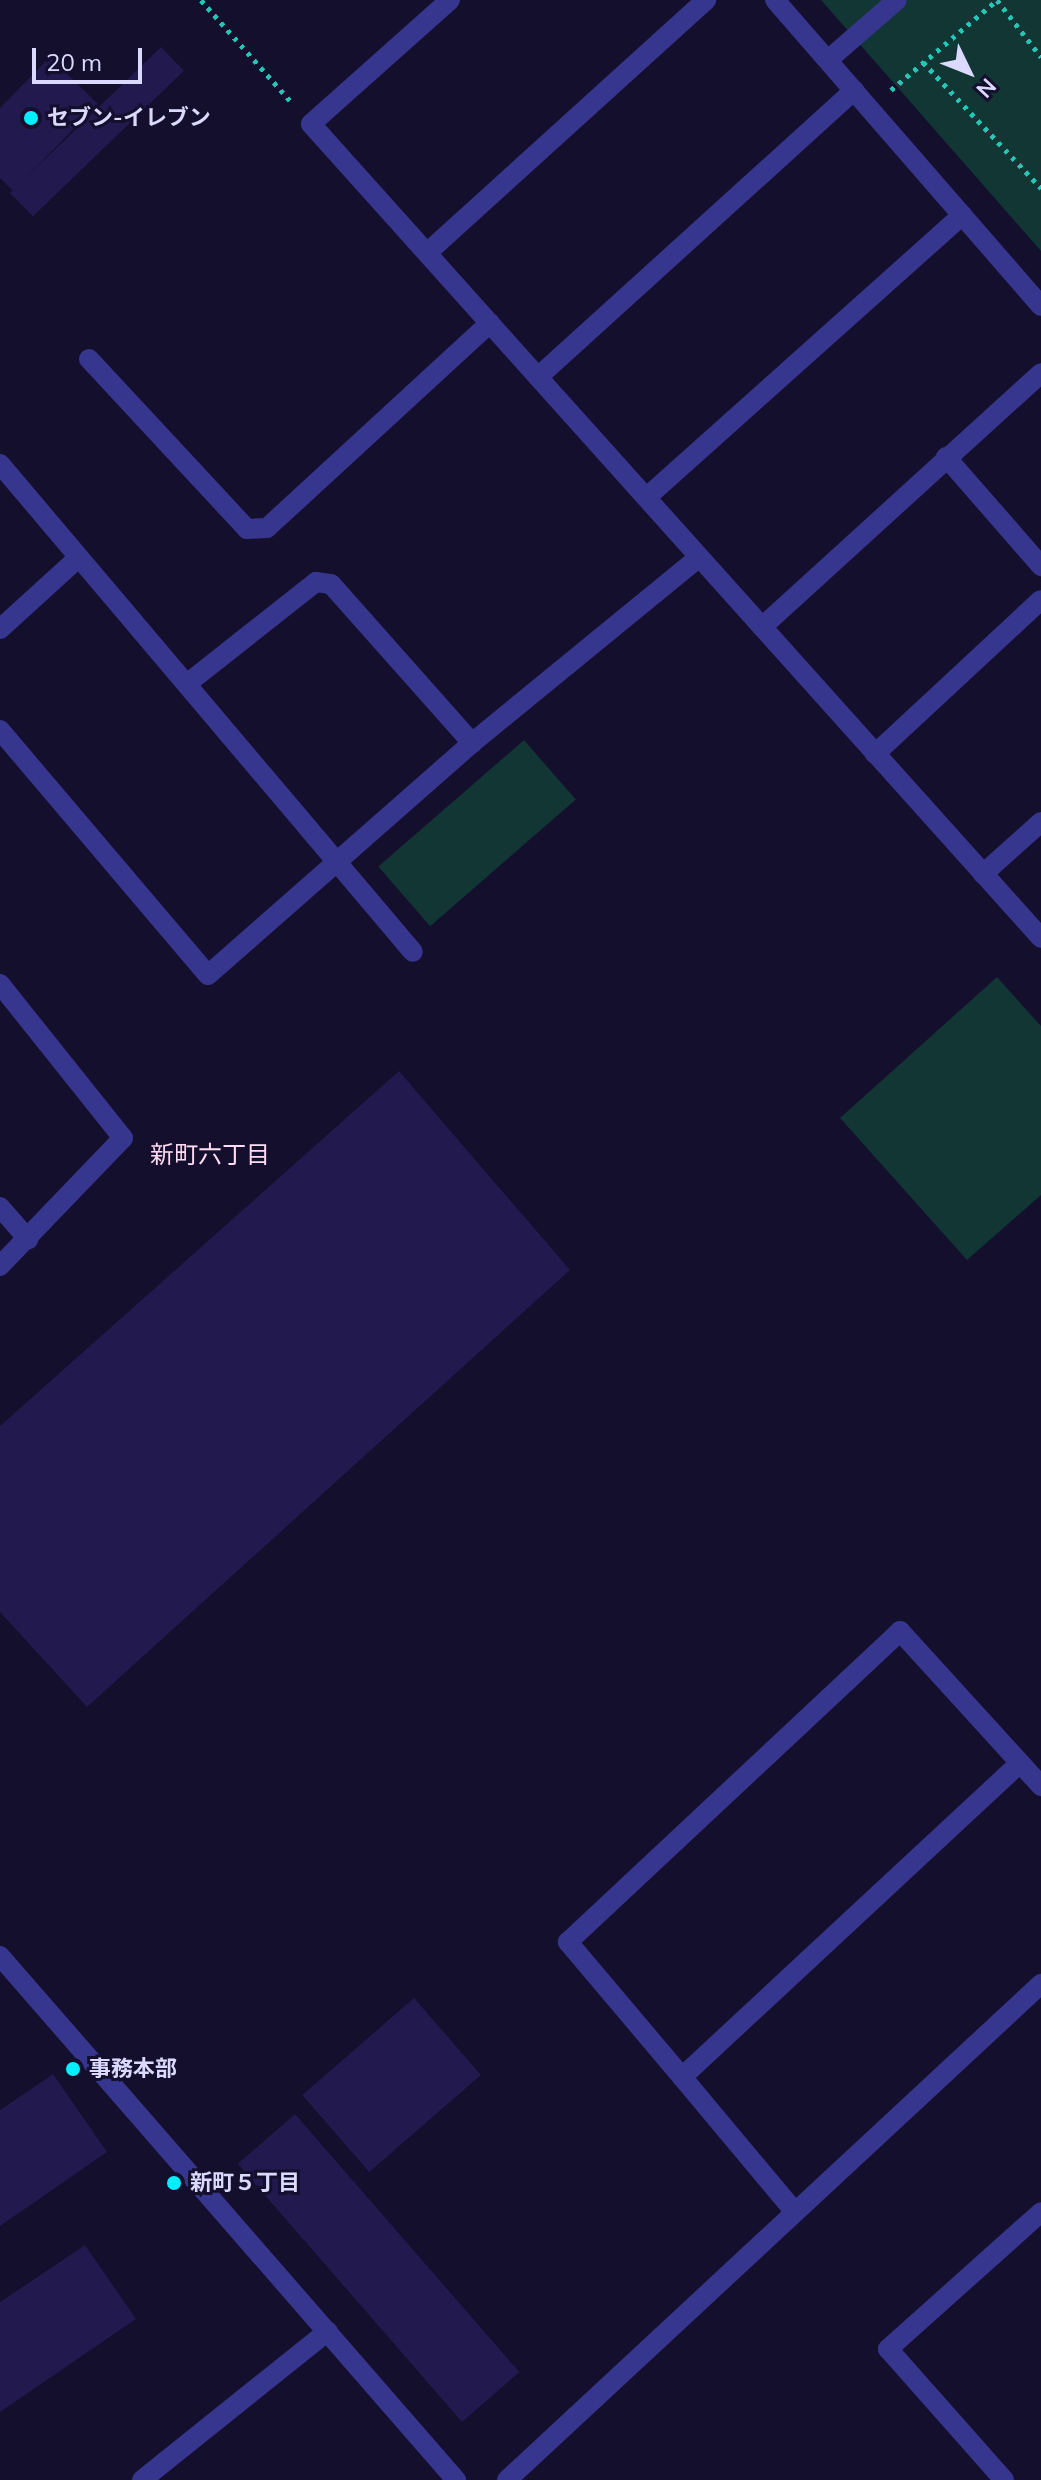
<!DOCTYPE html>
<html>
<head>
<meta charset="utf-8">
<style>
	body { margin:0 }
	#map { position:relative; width:1041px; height:2480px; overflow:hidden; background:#130f2c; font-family:Mulish,"Noto Sans JP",sans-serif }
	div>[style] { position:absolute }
	.green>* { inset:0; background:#113634; transform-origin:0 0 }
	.building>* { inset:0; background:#22194e; transform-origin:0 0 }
	.path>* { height:5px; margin-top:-2.5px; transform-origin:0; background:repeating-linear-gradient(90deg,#26c6b7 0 4px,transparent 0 10px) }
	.minor>* { height:20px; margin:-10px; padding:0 10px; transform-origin:10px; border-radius:10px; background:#37368e }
	.dots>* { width:22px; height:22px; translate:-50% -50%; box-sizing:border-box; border:4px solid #130f2c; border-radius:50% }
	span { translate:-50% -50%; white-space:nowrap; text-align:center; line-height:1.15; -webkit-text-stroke:6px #130f2c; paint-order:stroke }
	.poi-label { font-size:22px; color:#dcd9ff; font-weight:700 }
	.left { translate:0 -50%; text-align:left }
	.neighbourhood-label { font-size:24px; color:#ffdbf3 }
	.north { position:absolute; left:929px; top:32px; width:80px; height:80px; -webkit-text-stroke:6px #130f2c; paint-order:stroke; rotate:133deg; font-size:22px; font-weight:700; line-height:32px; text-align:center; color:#dcd9ff }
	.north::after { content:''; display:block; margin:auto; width:28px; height:36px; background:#dcd9ff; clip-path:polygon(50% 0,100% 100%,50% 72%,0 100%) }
	.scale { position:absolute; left:32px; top:48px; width:110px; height:36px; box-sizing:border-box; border:4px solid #dcd9ff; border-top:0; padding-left:10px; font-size:24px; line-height:28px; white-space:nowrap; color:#dcd9ff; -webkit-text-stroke:6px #130f2c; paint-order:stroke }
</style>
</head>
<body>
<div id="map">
	<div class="green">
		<div style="clip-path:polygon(821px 0,1041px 0,1041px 251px)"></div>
		<div style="left:524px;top:740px;width:79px;height:193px;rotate:49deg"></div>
		<div style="clip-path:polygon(997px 977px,1041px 1026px,1041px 1195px,967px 1260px,840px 1118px)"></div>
	</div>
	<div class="building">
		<div style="left:161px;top:47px;width:33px;height:210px;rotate:46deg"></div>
		<div style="clip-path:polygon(50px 57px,98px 104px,13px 191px,0 178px,0 108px)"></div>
		<div style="clip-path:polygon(399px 1071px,570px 1270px,87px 1707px,0 1612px,0 1426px)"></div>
		<div style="left:414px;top:1998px;width:102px;height:148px;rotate:49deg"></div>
		<div style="clip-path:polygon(53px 2074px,107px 2152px,0 2226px,0 2110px)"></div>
		<div style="left:295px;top:2114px;width:342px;height:76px;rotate:49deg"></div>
		<div style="clip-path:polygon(85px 2245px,136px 2319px,0 2412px,0 2302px)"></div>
	</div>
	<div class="path">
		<div style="left:201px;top:0;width:139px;rotate:48.5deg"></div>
		<div style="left:997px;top:0;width:72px;rotate:52.3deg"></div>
		<div style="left:923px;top:62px;width:173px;rotate:46.9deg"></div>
		<div style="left:891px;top:90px;width:139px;rotate:-40.3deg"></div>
	</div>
	<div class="minor">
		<div style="left:450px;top:0;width:186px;rotate:138.3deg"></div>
		<div style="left:311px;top:124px;width:1093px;rotate:48.11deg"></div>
		<div style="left:775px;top:0;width:405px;rotate:49deg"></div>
		<div style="left:828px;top:60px;width:91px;rotate:-41deg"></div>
		<div style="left:427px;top:253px;width:377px;rotate:-42.2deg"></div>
		<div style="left:89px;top:359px;width:232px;rotate:47.1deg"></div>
		<div style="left:247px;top:529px;width:20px;rotate:-3deg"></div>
		<div style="left:267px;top:528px;width:303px;rotate:-42.6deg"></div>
		<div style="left:538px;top:377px;width:427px;rotate:-42.2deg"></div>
		<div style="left:946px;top:457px;width:145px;rotate:48.9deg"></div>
		<div style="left:0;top:464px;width:639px;rotate:49.76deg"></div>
		<div style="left:647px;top:497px;width:423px;rotate:-41.8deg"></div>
		<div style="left:762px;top:627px;width:377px;rotate:-42.3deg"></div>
		<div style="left:0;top:629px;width:105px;rotate:-42.3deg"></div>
		<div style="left:188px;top:683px;width:163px;rotate:-38.3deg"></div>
		<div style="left:316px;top:582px;width:15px;rotate:8deg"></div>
		<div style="left:331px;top:584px;width:213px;rotate:48.4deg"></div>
		<div style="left:0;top:730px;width:321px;rotate:49.7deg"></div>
		<div style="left:208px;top:975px;width:351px;rotate:-41.3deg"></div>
		<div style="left:472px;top:743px;width:293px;rotate:-39.3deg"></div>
		<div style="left:875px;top:754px;width:226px;rotate:-42.9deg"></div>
		<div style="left:983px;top:874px;width:78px;rotate:-41.9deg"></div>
		<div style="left:0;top:984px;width:197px;rotate:51.4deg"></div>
		<div style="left:123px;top:1138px;width:178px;rotate:133.9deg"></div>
		<div style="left:0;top:1207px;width:43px;rotate:48.8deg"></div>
		<div style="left:1020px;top:1763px;width:461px;rotate:137.1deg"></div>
		<div style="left:682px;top:2077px;width:177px;rotate:-130.2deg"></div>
		<div style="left:568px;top:1942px;width:455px;rotate:-43.1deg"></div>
		<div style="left:900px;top:1631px;width:210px;rotate:47.7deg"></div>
		<div style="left:0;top:1956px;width:695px;rotate:48.97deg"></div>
		<div style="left:682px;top:2077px;width:176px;rotate:50.1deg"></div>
		<div style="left:142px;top:2480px;width:238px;rotate:-38.7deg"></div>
		<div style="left:507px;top:2480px;width:729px;rotate:-42.89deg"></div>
		<div style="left:1004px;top:2480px;width:175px;rotate:-131.5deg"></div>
		<div style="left:888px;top:2349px;width:205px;rotate:-41.8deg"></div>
	</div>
	<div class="dots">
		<div style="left:31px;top:118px;background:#05eeff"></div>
		<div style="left:73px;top:2069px;background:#05eeff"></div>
		<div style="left:174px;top:2183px;background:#05eeff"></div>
	</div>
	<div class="poi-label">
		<span class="left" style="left:47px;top:118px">セブン-イレブン</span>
		<span class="left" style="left:89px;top:2069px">事務本部</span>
		<span class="left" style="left:190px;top:2183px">新町５丁目</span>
	</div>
	<div class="neighbourhood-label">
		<span style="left:210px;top:1155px">新町六丁目</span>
	</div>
	<div class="north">N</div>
	<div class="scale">20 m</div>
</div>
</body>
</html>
